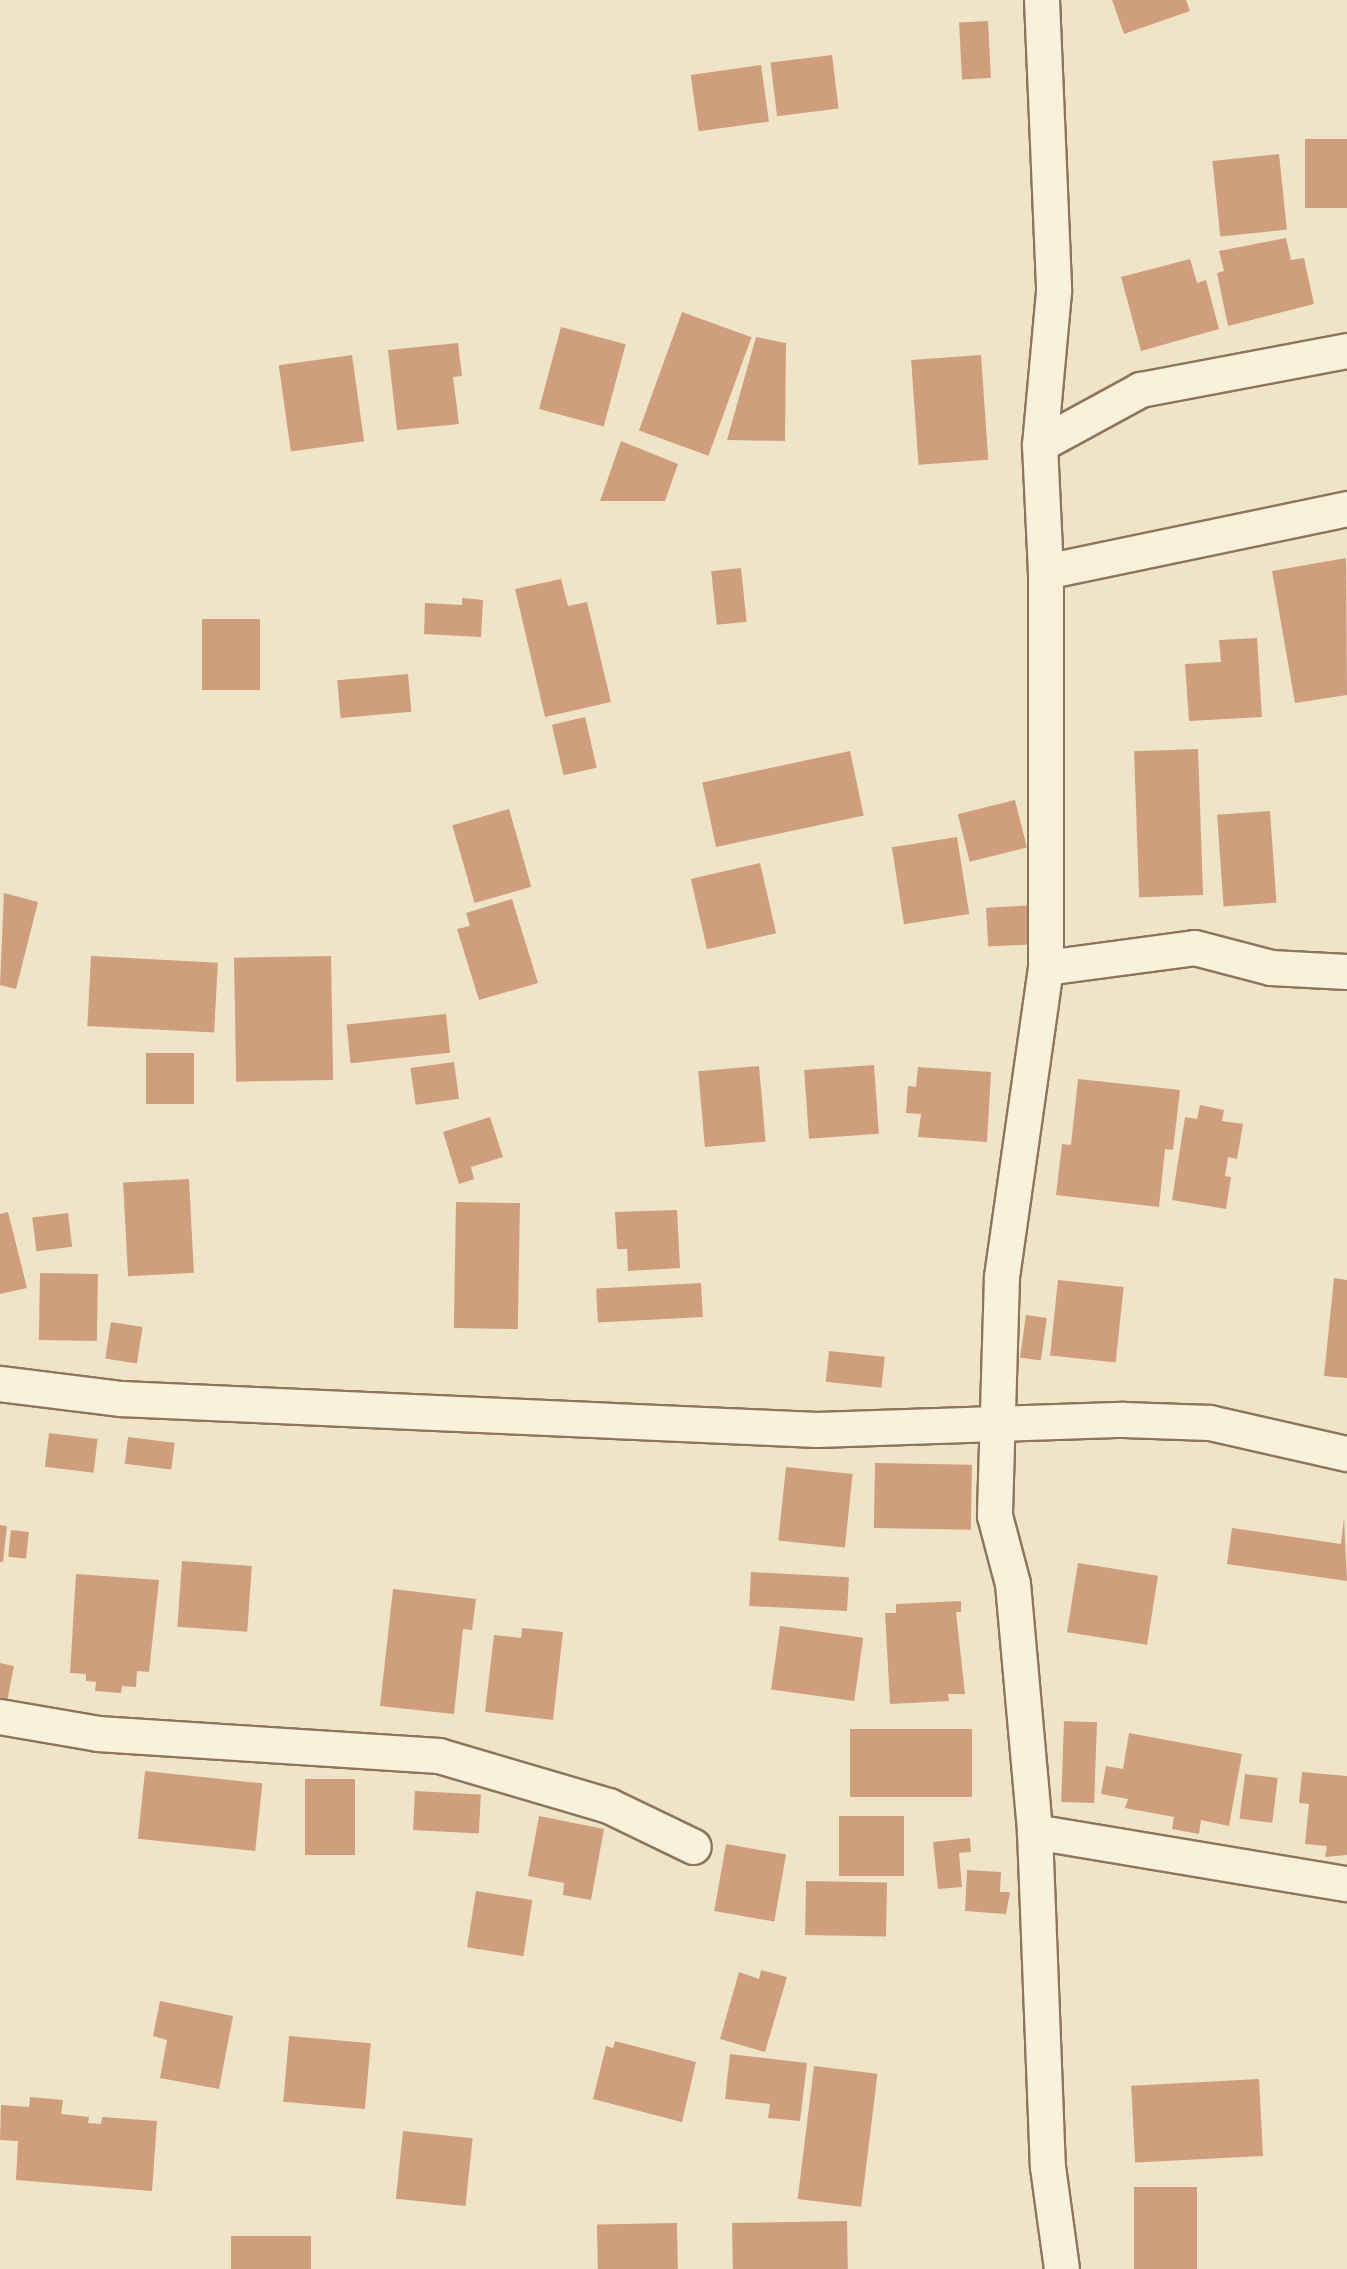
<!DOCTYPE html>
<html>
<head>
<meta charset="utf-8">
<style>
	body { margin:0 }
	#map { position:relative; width:1347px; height:2269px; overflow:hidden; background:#f0e4c8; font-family:"IBM Plex Serif",serif }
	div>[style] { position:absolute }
	.building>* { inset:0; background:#cf9f7d; transform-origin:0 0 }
	.roads { filter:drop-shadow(2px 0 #8d765c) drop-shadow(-2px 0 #8d765c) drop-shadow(0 2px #8d765c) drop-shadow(0 -2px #8d765c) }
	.minor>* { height:34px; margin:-17px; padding:0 17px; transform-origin:17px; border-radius:17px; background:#faf1dc }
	span { translate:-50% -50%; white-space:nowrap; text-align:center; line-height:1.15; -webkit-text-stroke:6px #f7eed8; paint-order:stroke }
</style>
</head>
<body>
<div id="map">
	<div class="building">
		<div style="clip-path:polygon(1112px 0,1186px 0,1190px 11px,1124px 34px)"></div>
		<div style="left:988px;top:21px;width:57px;height:29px;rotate:87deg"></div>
		<div style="left:832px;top:55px;width:54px;height:62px;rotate:83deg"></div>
		<div style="left:761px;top:65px;width:57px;height:71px;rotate:82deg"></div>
		<div style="left:1347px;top:139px;width:69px;height:42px;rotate:90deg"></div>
		<div style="left:1279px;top:154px;width:76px;height:67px;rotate:84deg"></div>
		<div style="clip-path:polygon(1286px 238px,1291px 260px,1304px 258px,1314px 304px,1228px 326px,1217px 273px,1224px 271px,1219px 251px)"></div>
		<div style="clip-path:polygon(1190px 259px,1197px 283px,1206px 280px,1219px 329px,1141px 351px,1121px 277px)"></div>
		<div style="left:682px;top:312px;width:74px;height:126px;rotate:20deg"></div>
		<div style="left:561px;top:327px;width:67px;height:85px;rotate:15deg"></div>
		<div style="clip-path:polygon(756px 337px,786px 343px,785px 441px,727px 440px)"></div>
		<div style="clip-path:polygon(458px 343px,462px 376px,453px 377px,459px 424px,397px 430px,388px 350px)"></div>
		<div style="left:352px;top:355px;width:87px;height:74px;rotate:82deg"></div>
		<div style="left:981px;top:355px;width:105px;height:70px;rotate:86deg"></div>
		<div style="clip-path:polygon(621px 441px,678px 464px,665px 501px,600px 501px)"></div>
		<div style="clip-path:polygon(1346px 558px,1347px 695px,1295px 703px,1272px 571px)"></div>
		<div style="left:741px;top:568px;width:54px;height:30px;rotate:84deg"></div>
		<div style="clip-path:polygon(561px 579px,568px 606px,587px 602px,611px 702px,545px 717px,515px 589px)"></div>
		<div style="clip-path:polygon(462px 598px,483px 600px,481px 637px,424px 634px,425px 603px,462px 605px)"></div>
		<div style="left:202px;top:619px;width:58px;height:71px"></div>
		<div style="clip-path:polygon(1257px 638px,1262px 717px,1189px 721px,1185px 664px,1221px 662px,1219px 640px)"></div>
		<div style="left:408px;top:674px;width:38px;height:71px;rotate:85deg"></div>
		<div style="left:585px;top:717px;width:52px;height:34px;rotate:77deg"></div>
		<div style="left:1198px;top:749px;width:146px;height:64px;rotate:88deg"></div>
		<div style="left:850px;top:751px;width:66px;height:151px;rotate:78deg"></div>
		<div style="left:1015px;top:800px;width:49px;height:59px;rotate:76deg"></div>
		<div style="left:509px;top:809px;width:81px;height:59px;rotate:74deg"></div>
		<div style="left:1270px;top:811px;width:92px;height:53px;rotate:86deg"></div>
		<div style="left:957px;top:837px;width:78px;height:66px;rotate:81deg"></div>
		<div style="left:760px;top:863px;width:72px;height:71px;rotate:77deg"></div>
		<div style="clip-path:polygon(4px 893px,38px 902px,16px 989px,0 985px)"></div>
		<div style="clip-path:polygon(512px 899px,538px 983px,479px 1000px,457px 929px,470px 926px,466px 913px)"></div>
		<div style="left:1037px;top:905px;width:39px;height:51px;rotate:87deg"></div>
		<div style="left:91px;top:956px;width:127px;height:70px;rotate:3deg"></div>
		<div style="left:331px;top:956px;width:124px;height:97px;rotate:89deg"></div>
		<div style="left:446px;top:1014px;width:39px;height:100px;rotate:84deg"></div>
		<div style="left:146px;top:1053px;width:48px;height:51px"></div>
		<div style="left:454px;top:1062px;width:37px;height:44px;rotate:82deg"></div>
		<div style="left:874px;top:1065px;width:69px;height:70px;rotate:86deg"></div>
		<div style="left:759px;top:1066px;width:76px;height:61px;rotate:85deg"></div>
		<div style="clip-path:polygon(918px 1067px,991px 1072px,987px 1142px,918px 1137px,921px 1114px,906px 1113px,908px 1086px,916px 1087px)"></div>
		<div style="clip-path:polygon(1078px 1079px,1180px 1090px,1173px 1150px,1165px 1149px,1159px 1207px,1056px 1195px,1062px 1144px,1071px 1145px)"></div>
		<div style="clip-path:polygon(1200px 1105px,1224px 1110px,1222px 1121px,1243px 1124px,1237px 1159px,1228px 1157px,1225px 1176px,1231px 1177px,1226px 1209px,1172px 1200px,1185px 1117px,1197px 1119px)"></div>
		<div style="clip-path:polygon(490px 1117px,503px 1157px,471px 1167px,474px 1179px,459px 1184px,443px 1132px)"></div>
		<div style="left:189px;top:1179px;width:94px;height:66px;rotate:87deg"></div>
		<div style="left:456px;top:1202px;width:64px;height:126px;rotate:1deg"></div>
		<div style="clip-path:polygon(677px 1210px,680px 1268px,628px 1271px,627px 1249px,617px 1249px,615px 1212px)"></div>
		<div style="clip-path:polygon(8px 1212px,27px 1288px,0 1294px,0 1214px)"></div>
		<div style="left:68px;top:1213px;width:34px;height:36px;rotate:83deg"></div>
		<div style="left:40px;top:1273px;width:58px;height:67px;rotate:1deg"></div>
		<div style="clip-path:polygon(1334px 1278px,1347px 1280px,1347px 1378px,1324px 1376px)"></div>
		<div style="left:1058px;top:1280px;width:66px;height:76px;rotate:6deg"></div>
		<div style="left:701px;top:1283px;width:34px;height:105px;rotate:87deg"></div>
		<div style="left:1026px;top:1315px;width:21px;height:43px;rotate:8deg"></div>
		<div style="left:111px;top:1322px;width:32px;height:37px;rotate:9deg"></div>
		<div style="left:829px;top:1351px;width:56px;height:31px;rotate:6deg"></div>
		<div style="left:49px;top:1433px;width:49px;height:34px;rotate:7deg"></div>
		<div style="left:128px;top:1437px;width:47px;height:27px;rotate:7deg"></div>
		<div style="left:875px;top:1463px;width:97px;height:65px;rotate:1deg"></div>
		<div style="left:786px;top:1467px;width:67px;height:74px;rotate:6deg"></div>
		<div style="clip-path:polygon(1344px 1517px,1347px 1581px,1227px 1564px,1232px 1528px,1341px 1544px)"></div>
		<div style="clip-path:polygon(0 1525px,7px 1526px,3px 1562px,0 1562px)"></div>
		<div style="left:11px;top:1530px;width:18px;height:27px;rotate:6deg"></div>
		<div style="left:182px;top:1561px;width:70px;height:66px;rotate:4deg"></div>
		<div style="left:1078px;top:1563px;width:81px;height:70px;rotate:9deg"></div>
		<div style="left:751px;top:1572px;width:98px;height:34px;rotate:3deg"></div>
		<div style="clip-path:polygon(76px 1574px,159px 1580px,149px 1672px,137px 1671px,136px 1687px,122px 1686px,121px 1693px,95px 1691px,96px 1682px,86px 1681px,86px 1674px,70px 1673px)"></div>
		<div style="clip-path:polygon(393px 1589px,476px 1599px,472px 1630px,463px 1629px,454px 1714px,380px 1706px)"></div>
		<div style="clip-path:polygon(961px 1601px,961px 1612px,956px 1612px,965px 1694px,948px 1694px,949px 1701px,890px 1704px,885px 1613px,896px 1613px,896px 1604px)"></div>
		<div style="left:780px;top:1626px;width:84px;height:64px;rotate:8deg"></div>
		<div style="clip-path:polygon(522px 1628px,563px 1632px,553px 1720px,485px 1712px,494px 1635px,521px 1638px)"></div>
		<div style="clip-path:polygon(0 1663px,14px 1666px,7px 1702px,0 1701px)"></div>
		<div style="left:1064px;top:1721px;width:33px;height:81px;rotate:2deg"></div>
		<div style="left:850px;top:1729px;width:122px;height:68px"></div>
		<div style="clip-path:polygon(1129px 1733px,1242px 1754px,1229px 1826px,1201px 1820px,1199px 1834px,1172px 1829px,1174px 1817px,1125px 1808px,1128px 1799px,1101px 1794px,1106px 1766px,1123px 1769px)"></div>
		<div style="left:145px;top:1771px;width:118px;height:68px;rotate:6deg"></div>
		<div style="clip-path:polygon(1302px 1772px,1347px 1776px,1347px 1855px,1325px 1857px,1327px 1846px,1305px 1844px,1309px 1804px,1299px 1803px)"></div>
		<div style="left:1245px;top:1774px;width:33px;height:45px;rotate:7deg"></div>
		<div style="left:305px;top:1779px;width:50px;height:76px"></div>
		<div style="left:415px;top:1791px;width:66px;height:39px;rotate:3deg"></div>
		<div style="clip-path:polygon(539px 1816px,604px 1829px,591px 1900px,563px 1895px,564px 1883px,528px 1876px)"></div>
		<div style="left:839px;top:1816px;width:65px;height:60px"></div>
		<div style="clip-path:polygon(970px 1838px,971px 1852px,959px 1853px,962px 1887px,938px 1889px,933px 1842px)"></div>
		<div style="left:726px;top:1844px;width:61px;height:68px;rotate:10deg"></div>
		<div style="clip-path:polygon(967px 1870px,1001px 1872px,1000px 1892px,1010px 1892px,1006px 1914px,965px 1911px)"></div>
		<div style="left:806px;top:1881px;width:81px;height:54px;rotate:1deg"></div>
		<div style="left:476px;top:1891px;width:57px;height:57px;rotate:9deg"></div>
		<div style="clip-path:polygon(761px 1970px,787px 1977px,765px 2052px,720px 2039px,739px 1972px,759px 1979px)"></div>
		<div style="clip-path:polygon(160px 2001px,233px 2016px,219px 2089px,160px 2078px,167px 2040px,153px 2036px)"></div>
		<div style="left:289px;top:2036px;width:82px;height:66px;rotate:5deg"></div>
		<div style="clip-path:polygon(615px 2041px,696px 2062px,682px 2122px,593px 2099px,606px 2046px,613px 2048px)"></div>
		<div style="clip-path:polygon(730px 2054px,807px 2063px,800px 2121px,768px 2118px,770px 2104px,725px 2099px)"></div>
		<div style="left:814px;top:2066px;width:64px;height:134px;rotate:7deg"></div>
		<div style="left:1259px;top:2079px;width:77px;height:128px;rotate:87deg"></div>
		<div style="clip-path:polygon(30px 2097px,63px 2100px,61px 2114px,89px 2117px,88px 2123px,101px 2124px,102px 2117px,157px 2121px,152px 2191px,16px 2180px,18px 2141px,0 2140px,1px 2105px,29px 2107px)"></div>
		<div style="left:403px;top:2131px;width:70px;height:68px;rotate:6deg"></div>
		<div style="left:1134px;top:2187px;width:63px;height:82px"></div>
		<div style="left:847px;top:2221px;width:48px;height:115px;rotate:89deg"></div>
		<div style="left:677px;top:2223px;width:46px;height:80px;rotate:89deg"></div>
		<div style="left:231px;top:2236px;width:80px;height:33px"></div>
	</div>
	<div class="roads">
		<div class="minor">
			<div style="left:1042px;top:0;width:292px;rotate:87.6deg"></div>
			<div style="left:1054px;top:292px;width:154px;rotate:95.2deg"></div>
			<div style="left:1040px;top:445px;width:127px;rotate:87.3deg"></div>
			<div style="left:1046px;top:572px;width:396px;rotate:90deg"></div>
			<div style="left:1046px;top:968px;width:312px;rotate:98.1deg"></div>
			<div style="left:1002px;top:1277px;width:239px;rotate:91.7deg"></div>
			<div style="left:995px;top:1516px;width:70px;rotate:75.2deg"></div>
			<div style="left:1013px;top:1584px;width:249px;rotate:84.9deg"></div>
			<div style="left:1035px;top:1832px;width:335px;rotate:87.8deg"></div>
			<div style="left:1048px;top:2167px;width:103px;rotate:82.2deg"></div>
			<div style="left:1040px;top:445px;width:115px;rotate:-28.6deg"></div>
			<div style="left:1141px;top:390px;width:210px;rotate:-10.7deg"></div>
			<div style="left:1046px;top:572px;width:308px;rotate:-11.8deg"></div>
			<div style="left:1046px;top:968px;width:150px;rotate:-7.6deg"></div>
			<div style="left:1195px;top:948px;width:79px;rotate:14.7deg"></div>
			<div style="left:1271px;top:968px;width:76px;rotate:3deg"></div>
			<div style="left:0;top:1384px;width:122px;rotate:7.1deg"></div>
			<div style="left:121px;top:1399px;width:697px;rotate:2.55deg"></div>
			<div style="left:817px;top:1430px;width:307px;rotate:-1.9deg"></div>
			<div style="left:1124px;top:1420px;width:86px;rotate:2deg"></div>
			<div style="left:1210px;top:1423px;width:140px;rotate:12.8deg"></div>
			<div style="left:0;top:1717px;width:99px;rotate:9.8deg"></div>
			<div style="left:98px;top:1734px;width:342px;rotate:3.7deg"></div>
			<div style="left:439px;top:1756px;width:177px;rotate:16.4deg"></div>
			<div style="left:609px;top:1806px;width:94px;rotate:25.8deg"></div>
			<div style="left:1035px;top:1832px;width:316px;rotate:9.5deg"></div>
		</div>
	</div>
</div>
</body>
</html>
